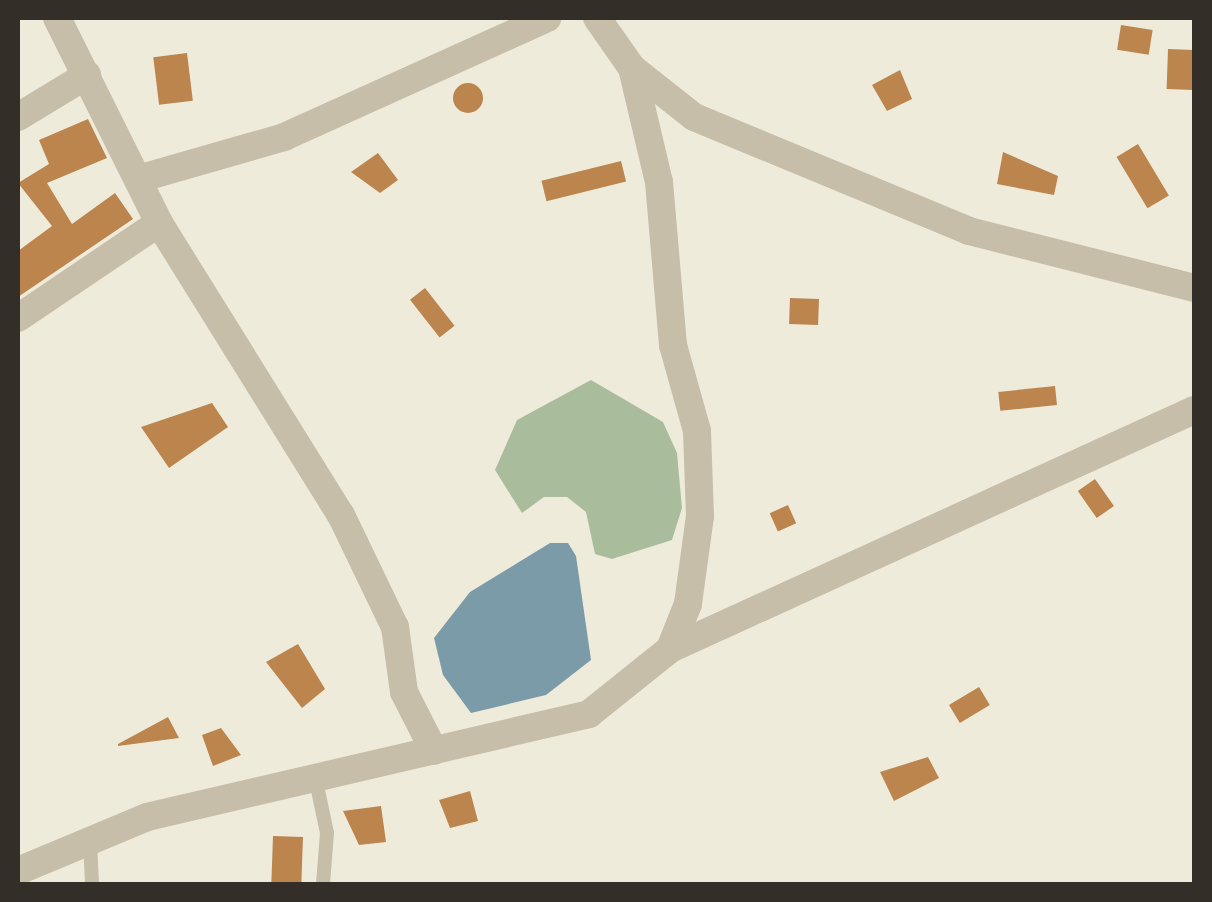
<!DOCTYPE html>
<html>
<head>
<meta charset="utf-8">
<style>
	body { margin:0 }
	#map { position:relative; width:1212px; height:902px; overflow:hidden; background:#efebdb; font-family:"Open Sans",sans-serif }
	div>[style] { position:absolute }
	.green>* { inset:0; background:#a9bd9c }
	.water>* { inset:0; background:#7c9ba9 }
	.building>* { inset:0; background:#bb854d; transform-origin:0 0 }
	.round { border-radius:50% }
	.lane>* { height:14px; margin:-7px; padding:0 7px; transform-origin:7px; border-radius:7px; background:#c6bea8 }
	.street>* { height:28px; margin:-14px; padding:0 14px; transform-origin:14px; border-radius:14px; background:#c6bea8 }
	span { translate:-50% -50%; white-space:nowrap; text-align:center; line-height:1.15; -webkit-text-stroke:9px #f7f4e7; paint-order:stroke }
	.frame { position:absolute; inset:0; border:20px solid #332e27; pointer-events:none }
</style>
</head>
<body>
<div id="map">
	<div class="green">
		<div style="clip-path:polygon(591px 380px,663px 422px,677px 453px,682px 508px,672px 540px,612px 559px,595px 554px,586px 512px,567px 497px,544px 497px,522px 513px,495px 470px,517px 420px)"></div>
	</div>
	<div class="water">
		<div style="clip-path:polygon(550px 543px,568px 543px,576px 556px,591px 660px,546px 695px,471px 713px,443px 675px,434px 638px,470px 592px)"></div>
	</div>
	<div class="building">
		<div style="left:1121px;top:25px;width:32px;height:25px;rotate:9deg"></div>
		<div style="left:1168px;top:49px;width:26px;height:40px;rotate:2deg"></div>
		<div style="left:187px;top:53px;width:48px;height:34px;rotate:83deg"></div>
		<div style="clip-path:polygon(900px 70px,912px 99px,887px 111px,872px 85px)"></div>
		<div class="round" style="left:453px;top:83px;width:30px;height:30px"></div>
		<div style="clip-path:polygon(88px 119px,107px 158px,47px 183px,72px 224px,115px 193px,133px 219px,18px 297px,18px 251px,52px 226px,18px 183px,49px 164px,39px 140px)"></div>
		<div style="left:1138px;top:144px;width:60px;height:25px;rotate:59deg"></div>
		<div style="clip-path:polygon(1003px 152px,1058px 176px,1054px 195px,997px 184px)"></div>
		<div style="clip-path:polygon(378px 153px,398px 180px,380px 193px,351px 172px)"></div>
		<div style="left:621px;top:161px;width:21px;height:82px;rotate:76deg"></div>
		<div style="left:425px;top:288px;width:48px;height:19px;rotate:52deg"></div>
		<div style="left:790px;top:298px;width:29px;height:26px;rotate:2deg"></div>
		<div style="left:1055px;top:386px;width:19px;height:57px;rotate:84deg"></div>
		<div style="clip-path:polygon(212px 403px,228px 427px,169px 468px,141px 427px)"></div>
		<div style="left:1095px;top:479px;width:33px;height:21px;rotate:55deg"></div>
		<div style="left:788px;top:505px;width:20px;height:20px;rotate:66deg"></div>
		<div style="clip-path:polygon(298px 644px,325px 689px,302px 708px,266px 662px)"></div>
		<div style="left:979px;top:687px;width:21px;height:35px;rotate:59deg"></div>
		<div style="clip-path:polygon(168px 717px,179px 738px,118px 746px,118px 744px)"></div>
		<div style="clip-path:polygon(221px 728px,241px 755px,213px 766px,202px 735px)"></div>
		<div style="clip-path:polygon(928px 757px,939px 778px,894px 801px,880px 772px)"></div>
		<div style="clip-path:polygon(470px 791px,478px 821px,450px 828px,439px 800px)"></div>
		<div style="clip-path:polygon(381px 806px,386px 842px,359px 845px,343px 811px)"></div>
		<div style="left:273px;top:836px;width:30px;height:48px;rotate:2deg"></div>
	</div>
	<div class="lane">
		<div style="left:315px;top:776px;width:58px;rotate:78.1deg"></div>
		<div style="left:327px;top:833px;width:51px;rotate:94.5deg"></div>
		<div style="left:90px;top:840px;width:44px;rotate:87.4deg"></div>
	</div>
	<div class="street">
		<div style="left:57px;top:18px;width:229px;rotate:63.5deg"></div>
		<div style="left:159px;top:223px;width:344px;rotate:58.1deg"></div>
		<div style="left:341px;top:515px;width:124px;rotate:64.3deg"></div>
		<div style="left:395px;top:627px;width:66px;rotate:82.1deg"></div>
		<div style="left:404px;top:692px;width:66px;rotate:63deg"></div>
		<div style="left:597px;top:18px;width:61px;rotate:55deg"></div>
		<div style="left:632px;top:68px;width:79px;rotate:38.3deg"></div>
		<div style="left:694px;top:117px;width:298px;rotate:22.5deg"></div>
		<div style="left:969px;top:231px;width:232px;rotate:14.2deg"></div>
		<div style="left:632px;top:68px;width:117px;rotate:76.7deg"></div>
		<div style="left:659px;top:182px;width:164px;rotate:85.1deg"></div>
		<div style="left:673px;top:345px;width:89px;rotate:74.4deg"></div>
		<div style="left:697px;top:431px;width:85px;rotate:88deg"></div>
		<div style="left:700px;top:516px;width:89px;rotate:97.8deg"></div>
		<div style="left:688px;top:604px;width:48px;rotate:111.8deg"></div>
		<div style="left:18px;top:117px;width:81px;rotate:-31.3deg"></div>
		<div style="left:138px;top:179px;width:152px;rotate:-16deg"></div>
		<div style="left:284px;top:137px;width:289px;rotate:-24.3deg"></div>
		<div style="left:18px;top:318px;width:170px;rotate:-34deg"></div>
		<div style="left:18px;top:871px;width:140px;rotate:-22.7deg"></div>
		<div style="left:147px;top:817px;width:454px;rotate:-13.1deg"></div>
		<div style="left:589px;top:714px;width:104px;rotate:-38.7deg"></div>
		<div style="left:670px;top:649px;width:576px;rotate:-24.52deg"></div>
	</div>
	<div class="frame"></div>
</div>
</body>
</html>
